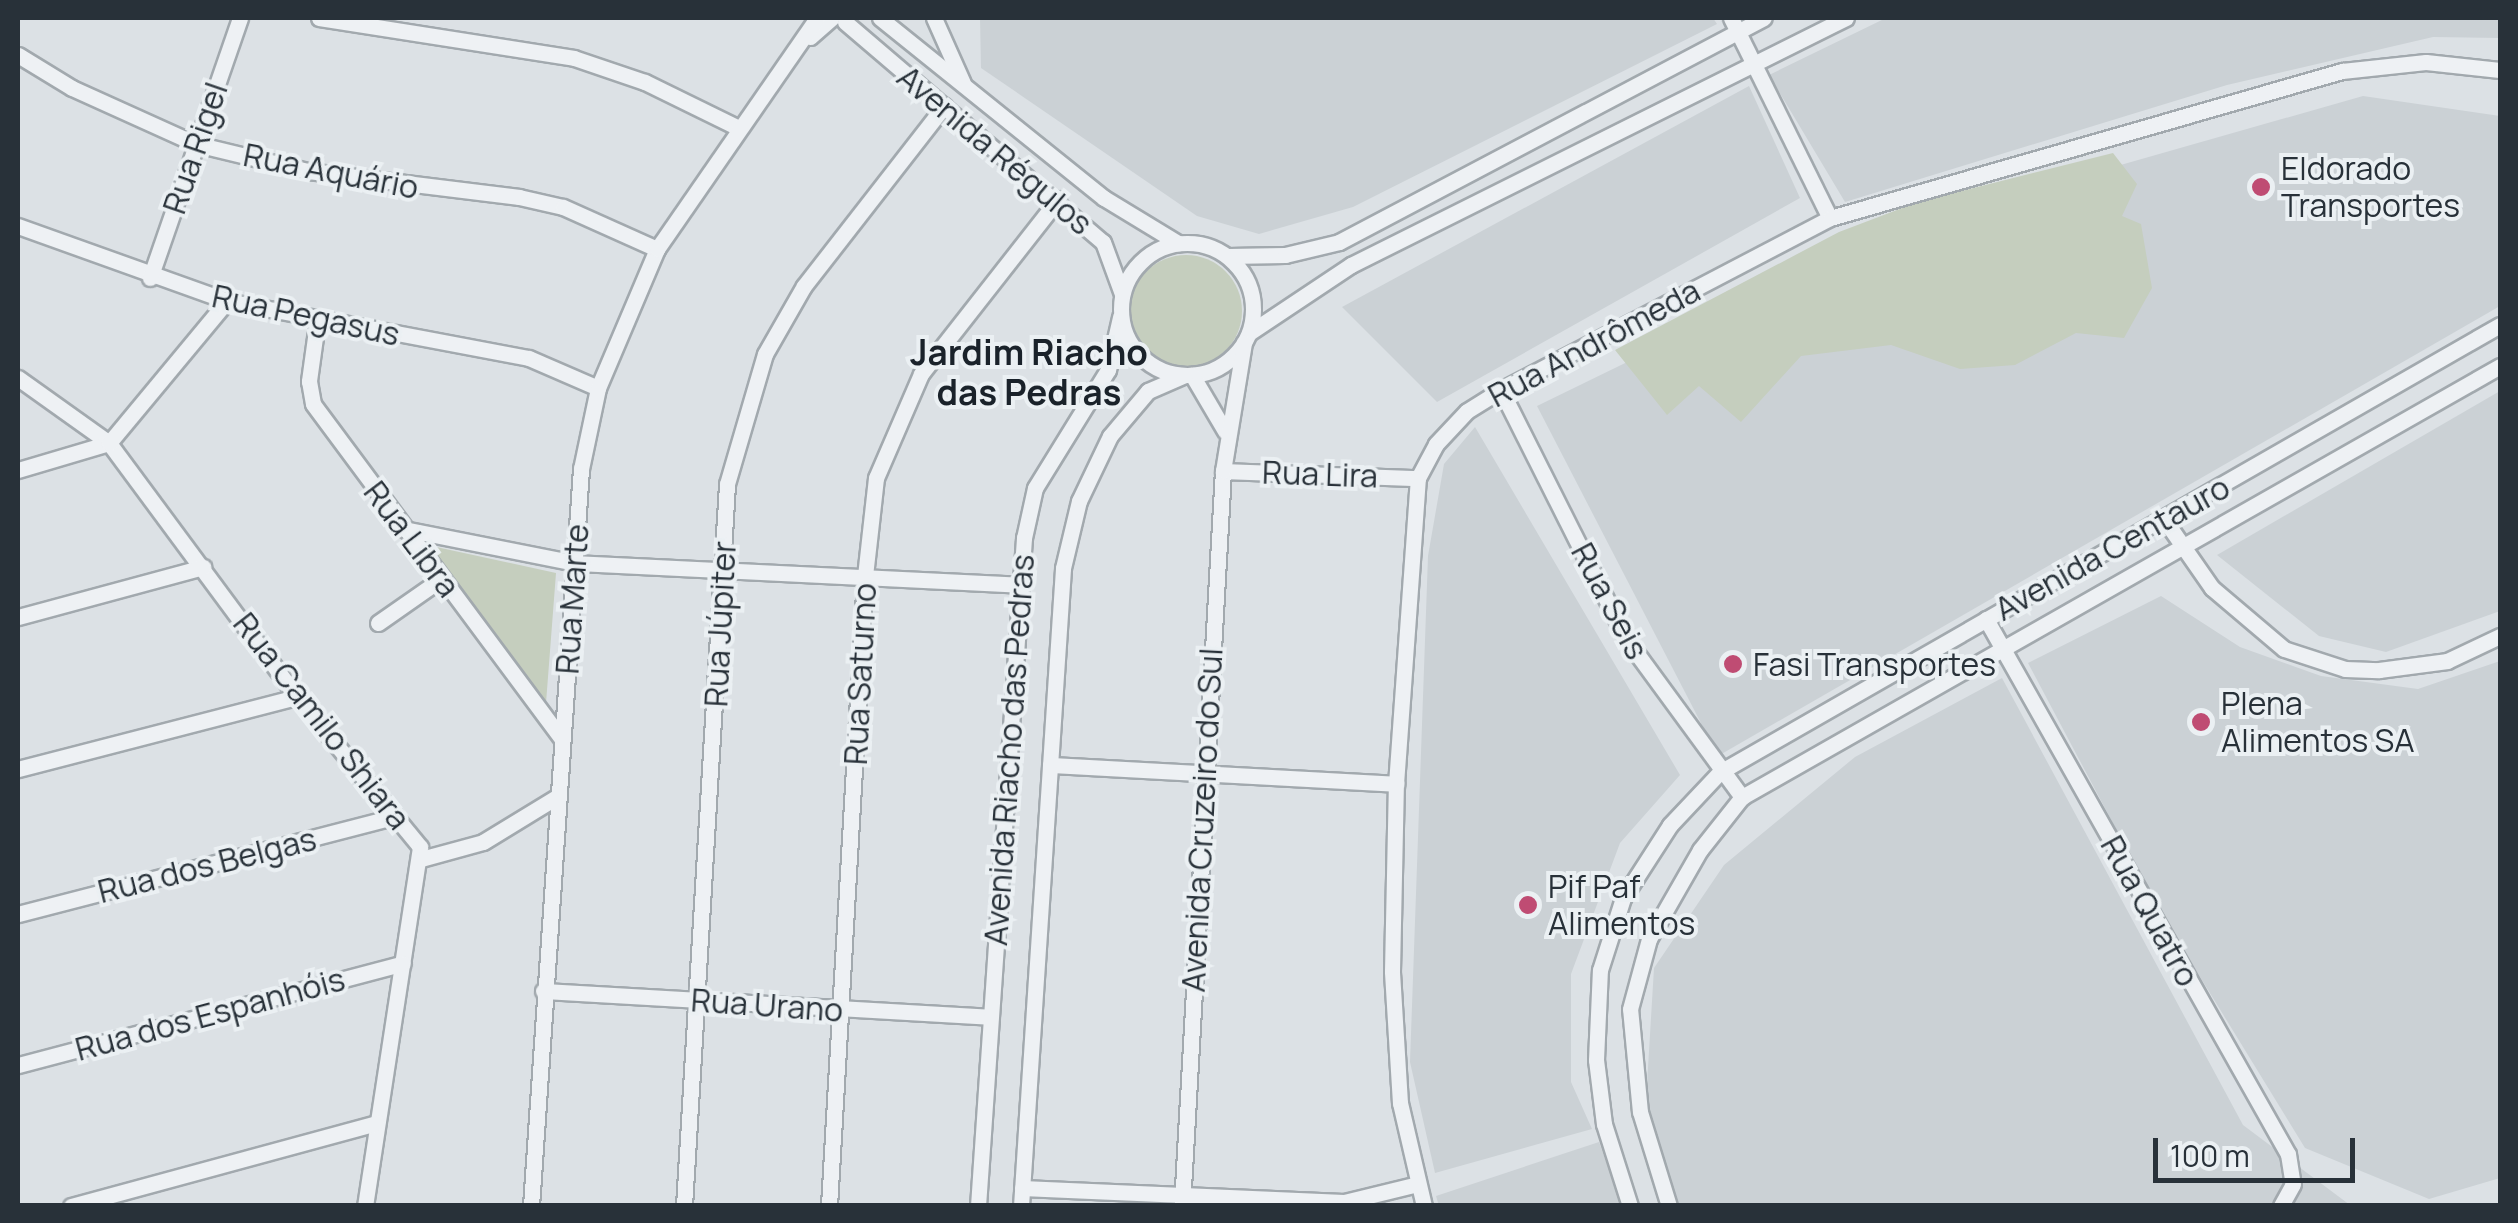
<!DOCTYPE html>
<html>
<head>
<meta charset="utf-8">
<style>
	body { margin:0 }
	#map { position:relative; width:2518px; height:1223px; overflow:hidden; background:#dce1e5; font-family:Manrope,sans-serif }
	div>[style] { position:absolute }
	.built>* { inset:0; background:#cbd1d5 }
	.green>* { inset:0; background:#c5cebe }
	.round { border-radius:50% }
	.roads { filter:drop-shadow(2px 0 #a2a9ae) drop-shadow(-2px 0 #a2a9ae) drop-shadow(0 2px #a2a9ae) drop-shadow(0 -2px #a2a9ae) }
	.minor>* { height:15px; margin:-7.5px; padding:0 7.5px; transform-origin:7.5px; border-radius:7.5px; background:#eef1f4 }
	.minor>.ring { margin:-7.5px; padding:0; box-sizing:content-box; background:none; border:15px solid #eef1f4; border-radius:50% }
	.dots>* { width:28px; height:28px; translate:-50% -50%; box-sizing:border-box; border:5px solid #ebf0f3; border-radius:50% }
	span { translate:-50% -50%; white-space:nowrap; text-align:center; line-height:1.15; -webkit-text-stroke:8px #ebf0f3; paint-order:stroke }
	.street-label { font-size:32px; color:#283139 }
	.poi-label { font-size:32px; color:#283139 }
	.left { translate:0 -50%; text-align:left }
	.neighbourhood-label { font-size:35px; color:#1a222a; font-weight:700 }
	.frame { position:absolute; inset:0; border:20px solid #283139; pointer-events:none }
	.scale { position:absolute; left:2153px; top:1138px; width:202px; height:45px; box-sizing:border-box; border:5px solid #283139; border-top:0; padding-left:12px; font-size:30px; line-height:35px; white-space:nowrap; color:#283139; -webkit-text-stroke:8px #ebf0f3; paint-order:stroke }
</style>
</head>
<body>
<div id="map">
	<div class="built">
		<div style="clip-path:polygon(980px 18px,1713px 18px,1717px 24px,1353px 207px,1259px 234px,1197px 216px,981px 68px)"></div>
		<div style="clip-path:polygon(1886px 18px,2500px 18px,2500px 38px,2433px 37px,2227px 85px,1845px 202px,1769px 75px)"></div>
		<div style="clip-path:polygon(1749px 86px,1800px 198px,1437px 402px,1342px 307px)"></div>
		<div style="clip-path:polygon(2363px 96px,2500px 116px,2500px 306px,1718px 756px,1537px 406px,1906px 226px)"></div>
		<div style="clip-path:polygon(2500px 391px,2500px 611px,2386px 652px,2319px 636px,2217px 555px)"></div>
		<div style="clip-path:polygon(1475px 427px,1680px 775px,1620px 843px,1571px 974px,1571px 1082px,1592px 1129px,1435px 1173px,1410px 1062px,1428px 556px,1444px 464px)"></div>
		<div style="clip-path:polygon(2161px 596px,2240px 647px,2321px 676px,2418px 689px,2500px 661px,2500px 1178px,2429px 1199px,2305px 1148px,2159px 910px,2028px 663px)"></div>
		<div style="clip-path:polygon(2002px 678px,2243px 1125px,2350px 1205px,1679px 1205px,1646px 1101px,1654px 968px,1724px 865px,1855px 757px)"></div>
		<div style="clip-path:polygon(1599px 1142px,1622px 1205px,1439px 1206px,1436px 1196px)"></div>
	</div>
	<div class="green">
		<div style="clip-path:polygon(2113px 153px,2137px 184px,2122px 216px,2141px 224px,2152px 288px,2124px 338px,2076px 333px,2015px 365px,1960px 369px,1891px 345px,1801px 356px,1741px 422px,1699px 386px,1667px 415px,1615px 350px,1839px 232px,1918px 202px)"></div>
		<div class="round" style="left:1130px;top:255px;width:112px;height:112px"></div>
		<div style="clip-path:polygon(427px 545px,556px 573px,546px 703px)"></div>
	</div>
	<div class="roads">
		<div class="minor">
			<div style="left:319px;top:18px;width:258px;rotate:8.9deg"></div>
			<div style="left:574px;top:58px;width:75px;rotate:18.7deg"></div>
			<div style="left:645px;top:82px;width:102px;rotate:26.1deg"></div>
			<div style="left:880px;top:18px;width:287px;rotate:38.8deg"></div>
			<div style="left:1104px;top:198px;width:87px;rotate:31.3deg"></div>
			<div style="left:934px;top:18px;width:71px;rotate:66deg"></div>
			<div style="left:1731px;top:18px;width:223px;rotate:63.7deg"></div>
			<div style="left:845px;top:22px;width:339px;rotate:40.5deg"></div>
			<div style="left:1103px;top:242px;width:55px;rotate:69.9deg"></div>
			<div style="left:810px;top:37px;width:28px;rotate:-41deg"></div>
			<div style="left:18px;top:55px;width:63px;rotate:31.4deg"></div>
			<div style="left:72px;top:88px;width:136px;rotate:24.3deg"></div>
			<div style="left:196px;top:144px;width:115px;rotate:13.6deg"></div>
			<div style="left:308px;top:171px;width:213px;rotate:7deg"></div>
			<div style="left:519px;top:197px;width:45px;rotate:12.8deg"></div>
			<div style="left:563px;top:207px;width:103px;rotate:24.1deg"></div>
			<div style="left:18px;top:226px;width:222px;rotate:19.7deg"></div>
			<div style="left:227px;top:301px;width:307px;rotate:10.7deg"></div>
			<div style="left:529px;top:358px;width:75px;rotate:23.5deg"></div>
			<div class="ring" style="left:1121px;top:243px;width:117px;height:117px"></div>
			<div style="left:1228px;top:256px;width:57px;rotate:-1deg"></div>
			<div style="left:1285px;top:255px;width:56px;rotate:-13.5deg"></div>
			<div style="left:1339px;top:242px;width:480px;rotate:-27.8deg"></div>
			<div style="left:150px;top:278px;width:275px;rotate:-70.9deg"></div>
			<div style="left:317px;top:323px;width:59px;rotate:97.9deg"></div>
			<div style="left:309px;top:381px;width:23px;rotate:80deg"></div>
			<div style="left:313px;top:404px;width:417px;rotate:53.4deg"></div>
			<div style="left:1249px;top:333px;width:123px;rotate:-33.7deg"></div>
			<div style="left:1351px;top:265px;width:553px;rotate:-26.52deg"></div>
			<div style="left:1192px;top:375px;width:65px;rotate:59.5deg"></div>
			<div style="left:18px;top:378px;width:112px;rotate:35.5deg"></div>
			<div style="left:109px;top:443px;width:316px;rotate:53.5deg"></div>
			<div style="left:297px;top:697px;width:194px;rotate:50.6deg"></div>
			<div style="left:420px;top:847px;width:363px;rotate:98.7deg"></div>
			<div style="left:1501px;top:390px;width:280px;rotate:63.3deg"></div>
			<div style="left:1627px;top:640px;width:195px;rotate:53.8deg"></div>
			<div style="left:18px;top:470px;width:95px;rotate:-16.5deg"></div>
			<div style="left:109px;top:443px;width:185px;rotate:-50.3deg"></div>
			<div style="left:1223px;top:471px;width:195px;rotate:2.1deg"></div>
			<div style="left:2164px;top:519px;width:84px;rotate:55.2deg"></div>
			<div style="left:2212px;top:588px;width:94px;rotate:40.3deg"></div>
			<div style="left:2284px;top:649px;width:64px;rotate:18.2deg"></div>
			<div style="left:2345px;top:669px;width:34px;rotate:2deg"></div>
			<div style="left:2379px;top:670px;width:69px;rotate:-7.5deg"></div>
			<div style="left:2447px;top:661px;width:59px;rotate:-25.3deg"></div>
			<div style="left:404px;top:529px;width:174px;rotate:11.2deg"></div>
			<div style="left:575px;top:563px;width:443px;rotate:2.8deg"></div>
			<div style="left:18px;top:617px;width:192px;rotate:-15.1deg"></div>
			<div style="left:1986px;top:619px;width:614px;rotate:60.56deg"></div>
			<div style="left:2288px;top:1154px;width:30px;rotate:81deg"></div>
			<div style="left:2293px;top:1184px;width:25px;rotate:119deg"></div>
			<div style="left:378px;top:623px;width:77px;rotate:-34.9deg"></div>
			<div style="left:1050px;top:765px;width:347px;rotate:3.1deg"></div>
			<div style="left:18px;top:769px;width:288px;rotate:-14.5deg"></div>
			<div style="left:421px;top:859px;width:64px;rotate:-15.3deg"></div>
			<div style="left:483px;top:842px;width:88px;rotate:-31.5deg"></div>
			<div style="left:18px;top:914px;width:390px;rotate:-14.5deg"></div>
			<div style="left:543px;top:991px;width:448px;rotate:3.3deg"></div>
			<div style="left:18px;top:1065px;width:398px;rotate:-14.8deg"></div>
			<div style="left:1022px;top:1188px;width:322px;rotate:2.5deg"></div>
			<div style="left:1344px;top:1202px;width:76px;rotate:-13.7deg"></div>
			<div style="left:71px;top:1206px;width:317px;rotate:-15.2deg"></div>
			<div style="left:531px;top:1206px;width:739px;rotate:-86.12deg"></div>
			<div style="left:581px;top:469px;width:83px;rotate:-78.1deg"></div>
			<div style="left:598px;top:388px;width:151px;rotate:-67deg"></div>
			<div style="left:657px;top:249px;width:281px;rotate:-55.3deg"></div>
			<div style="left:684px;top:1206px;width:723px;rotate:-86.59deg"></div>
			<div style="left:727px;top:484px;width:135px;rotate:-73.7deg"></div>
			<div style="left:765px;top:354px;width:78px;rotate:-60.2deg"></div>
			<div style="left:804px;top:286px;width:228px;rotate:-52.1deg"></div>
			<div style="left:829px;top:1206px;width:631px;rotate:-86.73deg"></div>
			<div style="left:865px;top:576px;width:99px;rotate:-83.6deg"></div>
			<div style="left:876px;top:478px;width:113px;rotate:-66.6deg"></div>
			<div style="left:921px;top:374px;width:222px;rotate:-51.9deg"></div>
			<div style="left:978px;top:1206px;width:670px;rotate:-86.06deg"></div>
			<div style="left:1024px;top:538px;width:51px;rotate:-77.6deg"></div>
			<div style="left:1035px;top:488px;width:139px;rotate:-58.3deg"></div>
			<div style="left:1108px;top:370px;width:54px;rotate:-77.2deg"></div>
			<div style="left:1021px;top:1206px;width:639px;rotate:-86.23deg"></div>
			<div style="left:1063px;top:568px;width:69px;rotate:-76.6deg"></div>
			<div style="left:1079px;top:501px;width:72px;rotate:-64.5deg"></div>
			<div style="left:1110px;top:436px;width:59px;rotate:-49.8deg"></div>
			<div style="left:1148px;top:391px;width:40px;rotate:-23.4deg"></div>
			<div style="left:1182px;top:1206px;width:736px;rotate:-86.81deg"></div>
			<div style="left:1223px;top:471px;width:130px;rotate:-80.7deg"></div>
			<div style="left:1424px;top:1206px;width:106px;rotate:-103.1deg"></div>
			<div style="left:1400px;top:1103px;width:132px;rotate:-93.5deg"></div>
			<div style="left:1392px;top:971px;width:187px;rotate:-88.8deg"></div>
			<div style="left:1396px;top:784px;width:307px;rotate:-85.9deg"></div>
			<div style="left:1418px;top:478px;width:38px;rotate:-62deg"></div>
			<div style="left:1436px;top:444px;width:45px;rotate:-46.8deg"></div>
			<div style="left:1467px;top:411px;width:40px;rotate:-32deg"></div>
			<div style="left:1501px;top:390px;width:371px;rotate:-27.6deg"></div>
			<div style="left:1830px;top:218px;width:533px;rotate:-16.02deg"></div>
			<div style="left:2342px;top:71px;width:84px;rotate:-6.1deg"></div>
			<div style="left:2426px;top:62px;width:74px;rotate:6.2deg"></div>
			<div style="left:1630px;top:1206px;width:86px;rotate:-107.6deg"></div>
			<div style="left:1604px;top:1124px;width:64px;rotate:-97.1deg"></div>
			<div style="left:1596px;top:1060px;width:90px;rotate:-87.5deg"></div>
			<div style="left:1600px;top:970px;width:76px;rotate:-72.3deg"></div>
			<div style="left:1623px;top:898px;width:87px;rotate:-57.2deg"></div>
			<div style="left:1670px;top:825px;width:73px;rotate:-46.7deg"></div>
			<div style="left:1720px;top:772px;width:899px;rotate:-29.82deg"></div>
			<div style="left:1669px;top:1206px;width:98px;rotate:-107.1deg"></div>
			<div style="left:1640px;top:1112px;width:103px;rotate:-95.5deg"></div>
			<div style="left:1630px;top:1009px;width:73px;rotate:-74.8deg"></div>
			<div style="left:1649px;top:939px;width:103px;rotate:-60.2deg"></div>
			<div style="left:1700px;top:850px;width:68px;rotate:-51.6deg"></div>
			<div style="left:1742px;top:797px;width:872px;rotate:-29.62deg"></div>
		</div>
	</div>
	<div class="dots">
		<div style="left:2261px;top:187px;background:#bf4c73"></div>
		<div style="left:1733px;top:664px;background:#bf4c73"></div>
		<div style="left:2201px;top:722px;background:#bf4c73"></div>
		<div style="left:1528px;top:905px;background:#bf4c73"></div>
	</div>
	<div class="street-label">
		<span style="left:195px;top:148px;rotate:-71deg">Rua Rigel</span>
		<span style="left:995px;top:150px;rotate:40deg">Avenida Régulos</span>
		<span style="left:331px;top:171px;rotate:11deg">Rua Aquário</span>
		<span style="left:306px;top:315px;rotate:12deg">Rua Pegasus</span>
		<span style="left:1594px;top:343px;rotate:-28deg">Rua Andrômeda</span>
		<span style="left:1320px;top:474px;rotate:2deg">Rua Lira</span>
		<span style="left:412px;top:539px;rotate:53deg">Rua Libra</span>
		<span style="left:2112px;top:548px;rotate:-29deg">Avenida Centauro</span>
		<span style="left:572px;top:599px;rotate:-86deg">Rua Marte</span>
		<span style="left:1610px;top:601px;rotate:62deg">Rua Seis</span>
		<span style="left:720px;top:624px;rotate:-87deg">Rua Júpiter</span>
		<span style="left:860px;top:674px;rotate:-87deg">Rua Saturno</span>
		<span style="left:322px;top:721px;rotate:52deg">Rua Camilo Shiara</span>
		<span style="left:1009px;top:750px;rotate:-86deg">Avenida Riacho das Pedras</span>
		<span style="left:1202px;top:820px;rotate:-87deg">Avenida Cruzeiro do Sul</span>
		<span style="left:207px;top:865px;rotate:-14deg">Rua dos Belgas</span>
		<span style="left:2150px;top:911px;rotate:61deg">Rua Quatro</span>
		<span style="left:767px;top:1005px;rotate:4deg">Rua Urano</span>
		<span style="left:210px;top:1014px;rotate:-15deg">Rua dos Espanhóis</span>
	</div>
	<div class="poi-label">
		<span class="left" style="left:2281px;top:187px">Eldorado<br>Transportes</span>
		<span class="left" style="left:1753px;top:664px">Fasi Transportes</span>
		<span class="left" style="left:2221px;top:722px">Plena<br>Alimentos SA</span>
		<span class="left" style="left:1548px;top:905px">Pif Paf<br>Alimentos</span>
	</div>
	<div class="neighbourhood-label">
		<span style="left:1029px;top:372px">Jardim Riacho<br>das Pedras</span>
	</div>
	<div class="frame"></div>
	<div class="scale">100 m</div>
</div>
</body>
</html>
